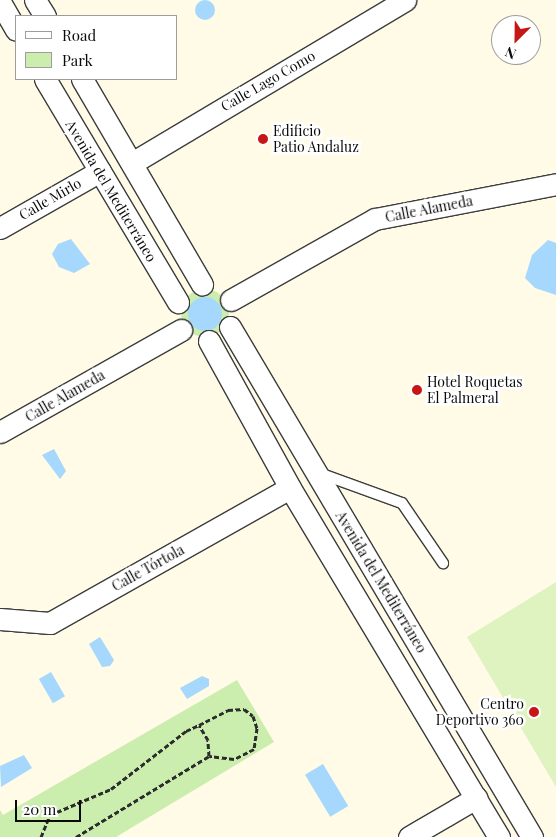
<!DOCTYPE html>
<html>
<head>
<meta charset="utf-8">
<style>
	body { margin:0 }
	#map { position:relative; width:556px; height:837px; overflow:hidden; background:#fffbe7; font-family:"Playfair Display",serif }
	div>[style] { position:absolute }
	.green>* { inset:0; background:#cbedad }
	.round { border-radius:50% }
	.pitch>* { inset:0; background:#dff3c0 }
	.water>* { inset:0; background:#a5d8fc; transform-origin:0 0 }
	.path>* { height:3px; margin-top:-1.5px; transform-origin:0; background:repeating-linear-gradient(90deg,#2c2c2c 0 5px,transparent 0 7.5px) }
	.roads { filter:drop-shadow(1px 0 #3d3d3d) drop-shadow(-1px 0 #3d3d3d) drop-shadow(0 1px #3d3d3d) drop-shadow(0 -1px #3d3d3d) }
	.service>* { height:10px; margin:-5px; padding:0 5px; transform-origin:5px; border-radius:5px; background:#fff }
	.minor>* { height:21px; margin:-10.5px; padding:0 10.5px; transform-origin:10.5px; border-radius:10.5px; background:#fff }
	.dots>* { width:14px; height:14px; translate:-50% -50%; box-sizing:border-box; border:2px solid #fff; border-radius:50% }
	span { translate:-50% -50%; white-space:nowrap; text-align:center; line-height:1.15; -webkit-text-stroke:5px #fff; paint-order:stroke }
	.street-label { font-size:14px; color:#0a0a0a }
	.poi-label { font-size:14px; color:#0a0a0a }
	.left { translate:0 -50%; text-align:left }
	.right { translate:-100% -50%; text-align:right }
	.legend { position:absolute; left:15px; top:15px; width:162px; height:65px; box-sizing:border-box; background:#fff; border:1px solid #9d9d9d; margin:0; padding:6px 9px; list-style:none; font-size:15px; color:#0a0a0a }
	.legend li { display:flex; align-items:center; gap:10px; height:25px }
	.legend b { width:25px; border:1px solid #9d9d9d }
	.north { position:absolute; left:491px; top:15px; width:50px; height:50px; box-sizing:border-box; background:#fff; border:1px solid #9d9d9d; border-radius:50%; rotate:203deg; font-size:14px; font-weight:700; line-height:20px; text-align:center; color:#0a0a0a }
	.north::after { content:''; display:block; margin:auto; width:18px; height:22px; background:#c61616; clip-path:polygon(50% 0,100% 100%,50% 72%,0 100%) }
	.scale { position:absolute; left:15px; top:800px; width:66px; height:22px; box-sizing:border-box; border:2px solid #0a0a0a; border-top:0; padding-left:6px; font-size:15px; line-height:18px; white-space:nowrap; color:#0a0a0a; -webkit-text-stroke:4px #fff; paint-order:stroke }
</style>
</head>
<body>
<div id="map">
	<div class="green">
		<div class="round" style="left:181px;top:289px;width:48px;height:48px"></div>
		<div style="clip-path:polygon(237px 680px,274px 742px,116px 837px,0 837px,0 810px,3px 815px)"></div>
	</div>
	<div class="pitch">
		<div style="clip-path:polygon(556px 582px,556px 787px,467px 637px)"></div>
	</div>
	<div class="water">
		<div class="round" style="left:195px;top:0;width:20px;height:20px"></div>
		<div style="clip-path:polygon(71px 239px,90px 264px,74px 273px,59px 267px,52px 254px,58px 244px)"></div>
		<div style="clip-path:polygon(548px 240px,556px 243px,556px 295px,535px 288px,525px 278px,532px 255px)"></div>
		<div class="round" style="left:188px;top:297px;width:34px;height:34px"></div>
		<div style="clip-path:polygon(54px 449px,66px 471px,60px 479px,42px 455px)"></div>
		<div style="clip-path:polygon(100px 637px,114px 660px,110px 666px,102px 667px,89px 644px)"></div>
		<div style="left:51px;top:672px;width:28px;height:14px;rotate:60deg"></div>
		<div style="clip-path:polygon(202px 676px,209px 679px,209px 686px,187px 699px,180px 688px)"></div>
		<div style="clip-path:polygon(24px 755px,32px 768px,1px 787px,0 766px)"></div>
		<div style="left:323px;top:764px;width:49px;height:21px;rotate:59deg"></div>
	</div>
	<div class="path">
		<div style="left:41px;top:837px;width:24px;rotate:-68deg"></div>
		<div style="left:50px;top:815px;width:66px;rotate:-23.1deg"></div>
		<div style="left:111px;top:789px;width:95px;rotate:-37.7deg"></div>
		<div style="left:186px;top:731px;width:14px;rotate:-25deg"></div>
		<div style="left:199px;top:725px;width:33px;rotate:-27deg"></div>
		<div style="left:228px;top:710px;width:16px;rotate:-4deg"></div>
		<div style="left:244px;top:709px;width:11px;rotate:38deg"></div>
		<div style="left:253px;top:716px;width:13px;rotate:72deg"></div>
		<div style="left:257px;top:728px;width:21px;rotate:98deg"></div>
		<div style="left:254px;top:749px;width:22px;rotate:153deg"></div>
		<div style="left:234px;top:759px;width:25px;rotate:-173deg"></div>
		<div style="left:209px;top:756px;width:16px;rotate:-94deg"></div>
		<div style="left:208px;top:740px;width:17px;rotate:-121deg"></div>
		<div style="left:76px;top:837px;width:156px;rotate:-31.3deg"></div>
	</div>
	<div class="roads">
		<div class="service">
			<div style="left:319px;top:473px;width:88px;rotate:19.9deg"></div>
			<div style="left:402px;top:503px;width:73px;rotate:55.7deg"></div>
		</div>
		<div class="minor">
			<div style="left:35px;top:0;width:19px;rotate:58deg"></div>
			<div style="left:0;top:2px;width:32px;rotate:60deg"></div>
			<div style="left:45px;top:79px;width:260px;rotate:59.2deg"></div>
			<div style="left:82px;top:79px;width:238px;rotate:59.7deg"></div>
			<div style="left:132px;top:163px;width:318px;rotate:-30.8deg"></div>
			<div style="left:0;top:228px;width:115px;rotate:-29.7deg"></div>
			<div style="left:231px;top:300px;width:165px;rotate:-29.4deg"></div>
			<div style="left:375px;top:219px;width:184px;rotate:-10.9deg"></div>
			<div style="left:230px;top:327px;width:593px;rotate:59.37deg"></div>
			<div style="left:209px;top:341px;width:168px;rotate:61.1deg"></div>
			<div style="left:290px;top:488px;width:407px;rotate:59.1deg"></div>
			<div style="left:0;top:432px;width:208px;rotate:-29.4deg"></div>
			<div style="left:0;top:619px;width:50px;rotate:4.6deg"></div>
			<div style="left:50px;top:623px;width:275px;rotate:-29.4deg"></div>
			<div style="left:409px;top:837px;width:78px;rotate:-30.2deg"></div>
		</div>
	</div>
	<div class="dots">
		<div style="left:263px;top:139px;background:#c61616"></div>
		<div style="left:417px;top:390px;background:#c61616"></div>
		<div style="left:534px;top:712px;background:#c61616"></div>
	</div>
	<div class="street-label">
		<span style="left:268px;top:81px;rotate:-30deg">Calle Lago Como</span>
		<span style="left:111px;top:191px;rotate:59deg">Avenida del Mediterráneo</span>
		<span style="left:50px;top:199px;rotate:-30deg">Calle Mirlo</span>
		<span style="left:429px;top:209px;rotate:-11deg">Calle Alameda</span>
		<span style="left:65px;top:396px;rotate:-30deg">Calle Alameda</span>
		<span style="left:148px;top:568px;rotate:-29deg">Calle Tórtola</span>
		<span style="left:381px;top:582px;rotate:59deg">Avenida del Mediterráneo</span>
	</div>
	<div class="poi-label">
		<span class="left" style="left:273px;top:139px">Edificio<br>Patio Andaluz</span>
		<span class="left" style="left:427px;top:390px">Hotel Roquetas<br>El Palmeral</span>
		<span class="right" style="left:524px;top:712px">Centro<br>Deportivo 360</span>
	</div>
	<ul class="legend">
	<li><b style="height:6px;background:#fff"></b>Road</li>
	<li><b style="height:14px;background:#cbedad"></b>Park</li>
	</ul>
	<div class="north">N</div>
	<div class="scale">20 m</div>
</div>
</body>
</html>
